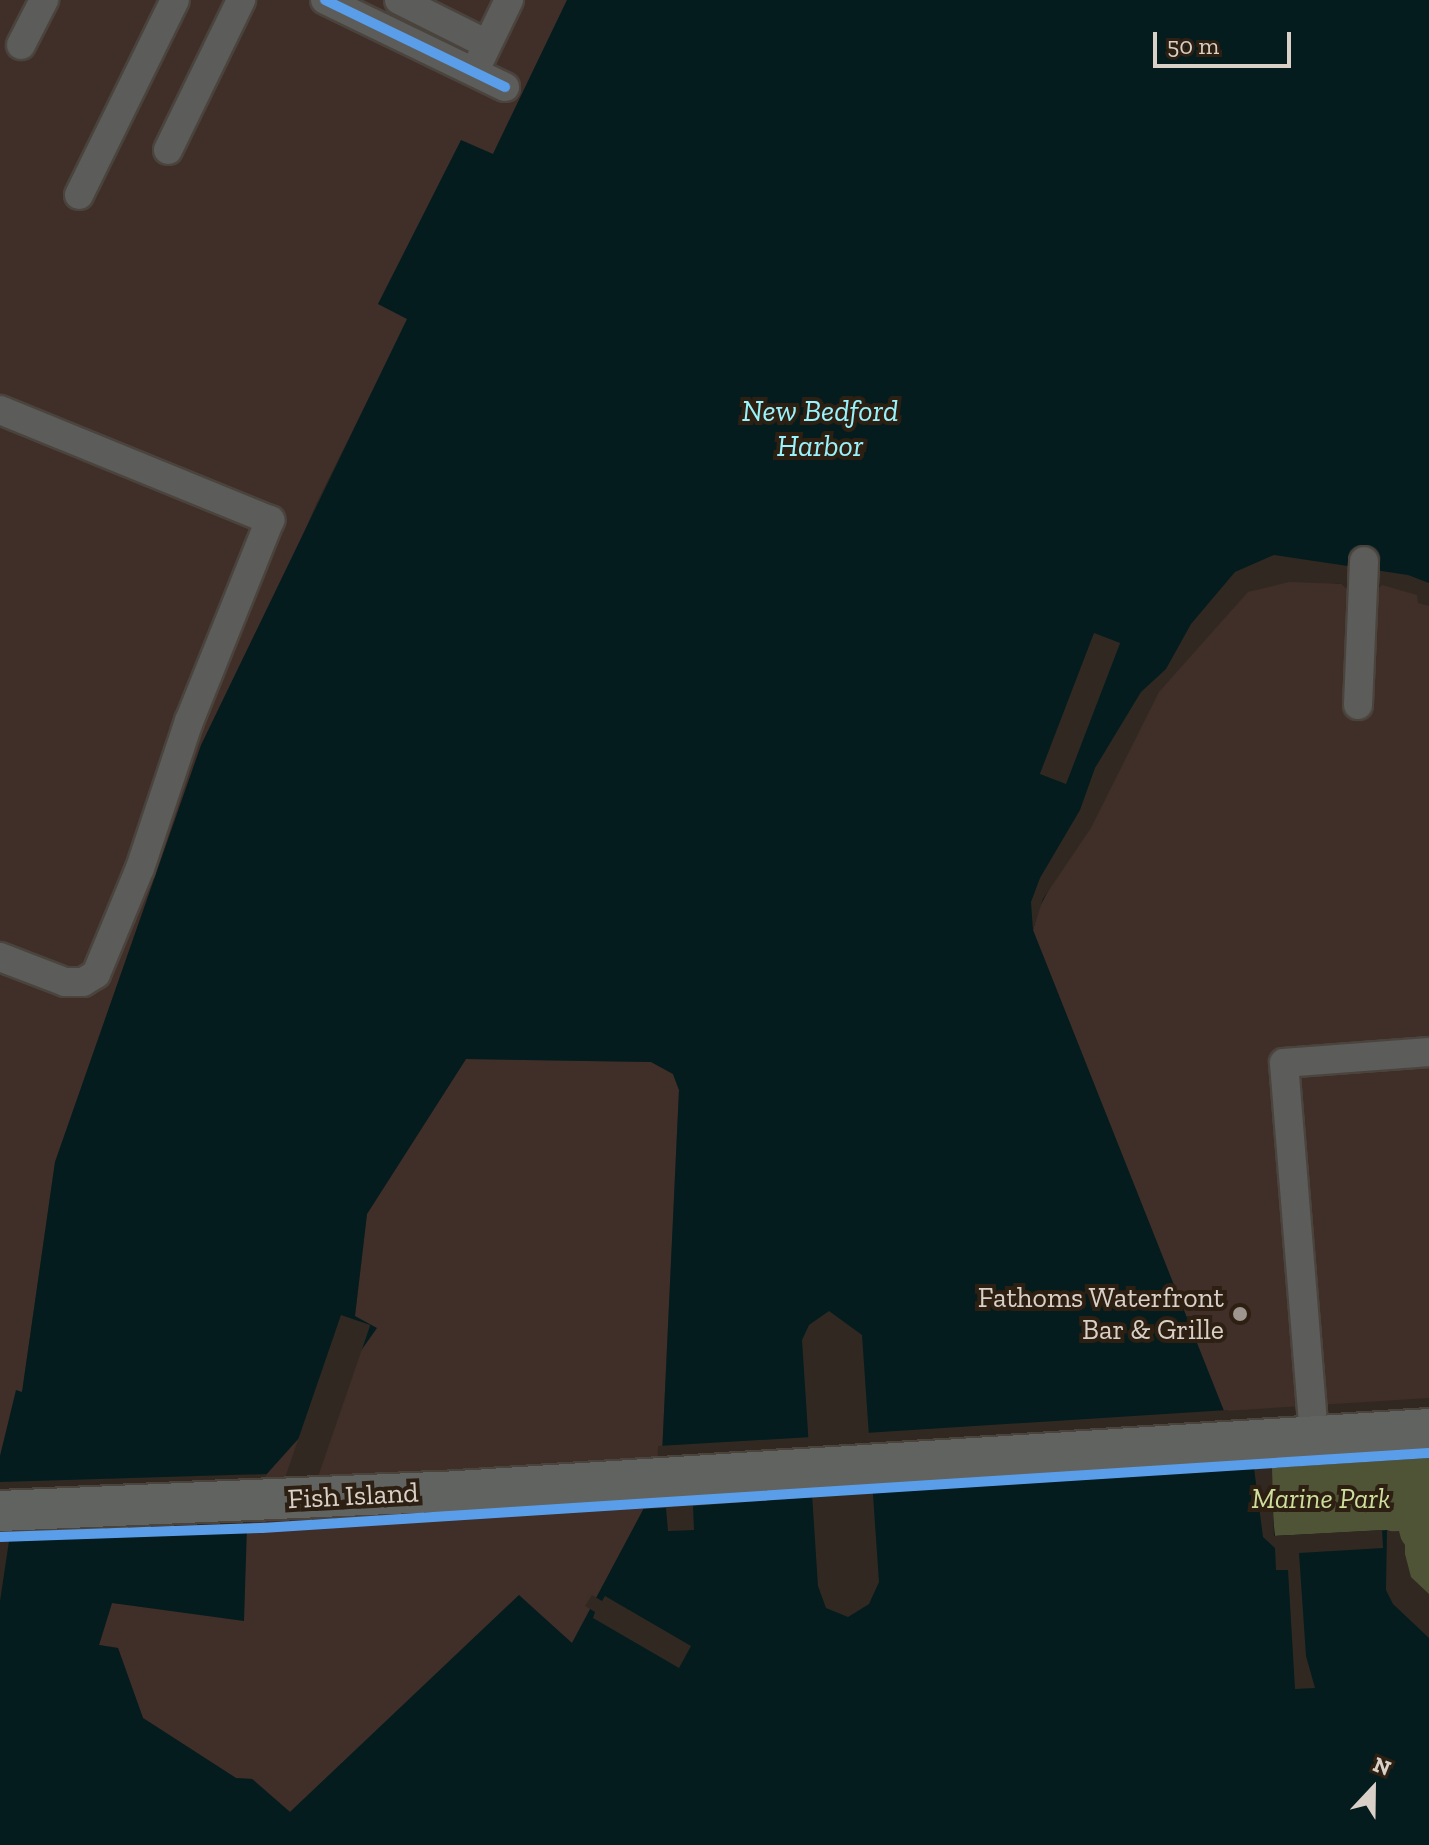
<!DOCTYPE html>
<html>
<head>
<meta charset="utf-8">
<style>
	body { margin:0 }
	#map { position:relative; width:1429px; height:1845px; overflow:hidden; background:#312921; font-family:"Zilla Slab",serif }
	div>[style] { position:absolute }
	.industrial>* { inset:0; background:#402e29 }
	.green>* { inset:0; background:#4f5437 }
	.water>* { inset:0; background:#041c1e }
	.pier>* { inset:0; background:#312921; transform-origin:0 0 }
	.roads { filter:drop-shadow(2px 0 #4a443d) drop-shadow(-2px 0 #4a443d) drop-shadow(0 2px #4a443d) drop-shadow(0 -2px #4a443d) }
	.minor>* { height:28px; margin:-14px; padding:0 14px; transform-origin:14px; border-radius:14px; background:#5c5c5b }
	.highway>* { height:40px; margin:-20px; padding:0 20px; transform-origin:20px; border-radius:20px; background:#616361 }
	.cycleway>* { height:10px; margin:-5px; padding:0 5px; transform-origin:5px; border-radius:5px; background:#5a9eea }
	.dots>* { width:22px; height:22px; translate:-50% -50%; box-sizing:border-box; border:4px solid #2d2012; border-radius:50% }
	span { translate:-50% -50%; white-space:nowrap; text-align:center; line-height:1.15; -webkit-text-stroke:8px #2d2012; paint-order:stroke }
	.poi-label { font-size:28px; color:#d9d0c8 }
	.right { translate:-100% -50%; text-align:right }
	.street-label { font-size:28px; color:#d9d0c8 }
	.park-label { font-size:28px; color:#cede9c; font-style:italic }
	.water-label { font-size:30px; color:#99f3fc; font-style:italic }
	.north { position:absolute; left:1333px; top:1749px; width:80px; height:80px; -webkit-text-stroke:6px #2d2012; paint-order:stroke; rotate:22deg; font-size:22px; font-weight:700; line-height:32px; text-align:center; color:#d9d0c8 }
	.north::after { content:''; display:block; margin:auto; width:28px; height:36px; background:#d9d0c8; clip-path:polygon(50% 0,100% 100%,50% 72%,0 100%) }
	.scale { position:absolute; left:1153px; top:32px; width:138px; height:36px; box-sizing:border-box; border:4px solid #d9d0c8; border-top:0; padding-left:10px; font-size:24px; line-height:28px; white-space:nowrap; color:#d9d0c8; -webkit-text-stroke:6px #2d2012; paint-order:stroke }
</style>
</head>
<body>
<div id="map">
	<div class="industrial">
		<div style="clip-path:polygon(0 0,567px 0,493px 154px,461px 141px,378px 304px,408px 319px,316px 504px,139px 923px,55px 1162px,22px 1393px,17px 1391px,0 1456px)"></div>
		<div style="clip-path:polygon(1289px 579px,1380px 580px,1429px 594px,1429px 1398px,1224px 1411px,1033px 930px,1039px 908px,1156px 690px,1240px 594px,1260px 582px)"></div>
		<div style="clip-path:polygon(466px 1059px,651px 1062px,673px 1074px,679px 1090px,661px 1477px,572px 1643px,518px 1596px,290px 1812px,253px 1779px,236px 1778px,143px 1718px,118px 1648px,99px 1645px,112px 1603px,136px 1605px,248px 1495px,376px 1329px,355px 1316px,367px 1214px)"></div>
	</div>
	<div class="green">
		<div style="clip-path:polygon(1429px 1458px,1429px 1594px,1411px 1577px,1399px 1531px,1274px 1536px,1268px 1468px)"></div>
	</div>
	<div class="water">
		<div style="clip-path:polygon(evenodd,567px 0,1429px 0,1429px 602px,1421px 593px,1381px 580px,1354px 595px,1342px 584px,1289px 579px,1260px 582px,1240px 594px,1156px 690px,1039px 908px,1033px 930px,1224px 1411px,1225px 1469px,1268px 1468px,1275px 1536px,1387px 1530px,1394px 1536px,1401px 1576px,1429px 1617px,1429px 1845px,0 1845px,0 1601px,9px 1541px,0 1508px,0 1456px,16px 1390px,22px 1392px,55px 1162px,201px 745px,407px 319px,378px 304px,461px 140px,493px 154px,567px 0,466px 1059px,651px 1062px,673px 1074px,679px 1090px,661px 1476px,572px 1643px,519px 1595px,290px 1812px,252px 1779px,236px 1778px,143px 1718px,118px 1648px,99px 1645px,112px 1603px,244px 1621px,248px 1495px,300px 1437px,377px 1328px,355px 1316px,367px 1214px,466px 1059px,567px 0,829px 1311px,862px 1335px,879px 1582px,869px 1604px,848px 1617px,826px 1608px,818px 1586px,802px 1340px,809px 1325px,829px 1311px)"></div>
	</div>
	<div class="pier">
		<div style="clip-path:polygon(1274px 555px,1408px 575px,1429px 583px,1429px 606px,1418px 603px,1417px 595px,1382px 585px,1370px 596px,1354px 595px,1342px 584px,1289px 582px,1248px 592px,1159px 692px,1091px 828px,1043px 899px,1033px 930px,1031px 902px,1040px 878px,1080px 810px,1095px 768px,1141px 692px,1166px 669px,1191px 624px,1235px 572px)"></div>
		<div style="left:1094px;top:633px;width:28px;height:151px;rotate:21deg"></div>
		<div style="left:341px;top:1315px;width:31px;height:171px;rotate:19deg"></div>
		<div style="clip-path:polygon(1228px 1410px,1229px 1465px,1272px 1467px,1274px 1536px,1382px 1530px,1383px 1548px,1299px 1553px,1306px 1656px,1315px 1688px,1295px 1689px,1288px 1570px,1276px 1570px,1275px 1548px,1263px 1537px,1254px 1468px,869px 1493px,865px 1433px)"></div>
		<div style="clip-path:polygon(812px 1437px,816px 1497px,693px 1506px,694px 1530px,668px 1531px,666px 1508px,638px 1509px,657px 1475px,658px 1446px)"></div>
		<div style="clip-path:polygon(267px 1474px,252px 1497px,251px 1531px,5px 1541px,0 1524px,0 1482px)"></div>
		<div style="clip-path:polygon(1387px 1530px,1397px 1533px,1405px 1545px,1405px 1575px,1429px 1611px,1429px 1638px,1393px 1604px,1386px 1590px)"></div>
		<div style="clip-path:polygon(592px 1595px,602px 1601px,605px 1596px,691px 1646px,679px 1668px,593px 1618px,595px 1612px,585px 1606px)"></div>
	</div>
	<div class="roads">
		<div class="minor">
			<div style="left:325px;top:0;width:200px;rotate:25.8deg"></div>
			<div style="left:399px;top:0;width:98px;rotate:26.6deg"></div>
			<div style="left:21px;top:45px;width:51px;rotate:-62.9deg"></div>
			<div style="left:480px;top:60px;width:67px;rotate:-64.2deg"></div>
			<div style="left:168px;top:150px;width:167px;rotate:-64deg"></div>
			<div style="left:79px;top:195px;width:217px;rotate:-63.8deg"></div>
			<div style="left:0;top:410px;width:292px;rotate:22.2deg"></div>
			<div style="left:270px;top:520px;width:217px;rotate:111.9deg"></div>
			<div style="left:189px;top:721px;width:155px;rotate:108.4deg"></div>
			<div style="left:140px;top:868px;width:115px;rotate:112.5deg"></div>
			<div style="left:96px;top:974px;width:15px;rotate:148deg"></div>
			<div style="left:83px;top:982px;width:18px;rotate:180deg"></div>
			<div style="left:65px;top:982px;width:70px;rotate:-159deg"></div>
			<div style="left:1358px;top:705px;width:144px;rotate:-87.6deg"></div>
			<div style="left:1314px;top:1436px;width:374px;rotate:-94.6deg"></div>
			<div style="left:1284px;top:1063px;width:145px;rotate:-4.3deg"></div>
		</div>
		<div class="highway">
			<div style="left:0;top:1511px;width:442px;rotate:-2.5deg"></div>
			<div style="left:442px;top:1492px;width:989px;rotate:-3.65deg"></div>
		</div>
	</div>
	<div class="cycleway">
		<div style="left:325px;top:0;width:200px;rotate:25.8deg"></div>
		<div style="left:0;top:1537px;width:262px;rotate:-2deg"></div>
		<div style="left:262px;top:1528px;width:1169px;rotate:-3.68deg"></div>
	</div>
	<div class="dots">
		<div style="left:1240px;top:1314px;background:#9e968e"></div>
	</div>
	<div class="poi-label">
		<span class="right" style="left:1224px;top:1314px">Fathoms Waterfront<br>Bar &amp; Grille</span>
	</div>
	<div class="street-label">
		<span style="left:353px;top:1496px;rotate:-3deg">Fish Island</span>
	</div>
	<div class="park-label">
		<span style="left:1321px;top:1499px">Marine Park</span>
	</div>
	<div class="water-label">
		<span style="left:820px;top:428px">New Bedford<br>Harbor</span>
	</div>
	<div class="north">N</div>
	<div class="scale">50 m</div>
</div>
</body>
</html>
